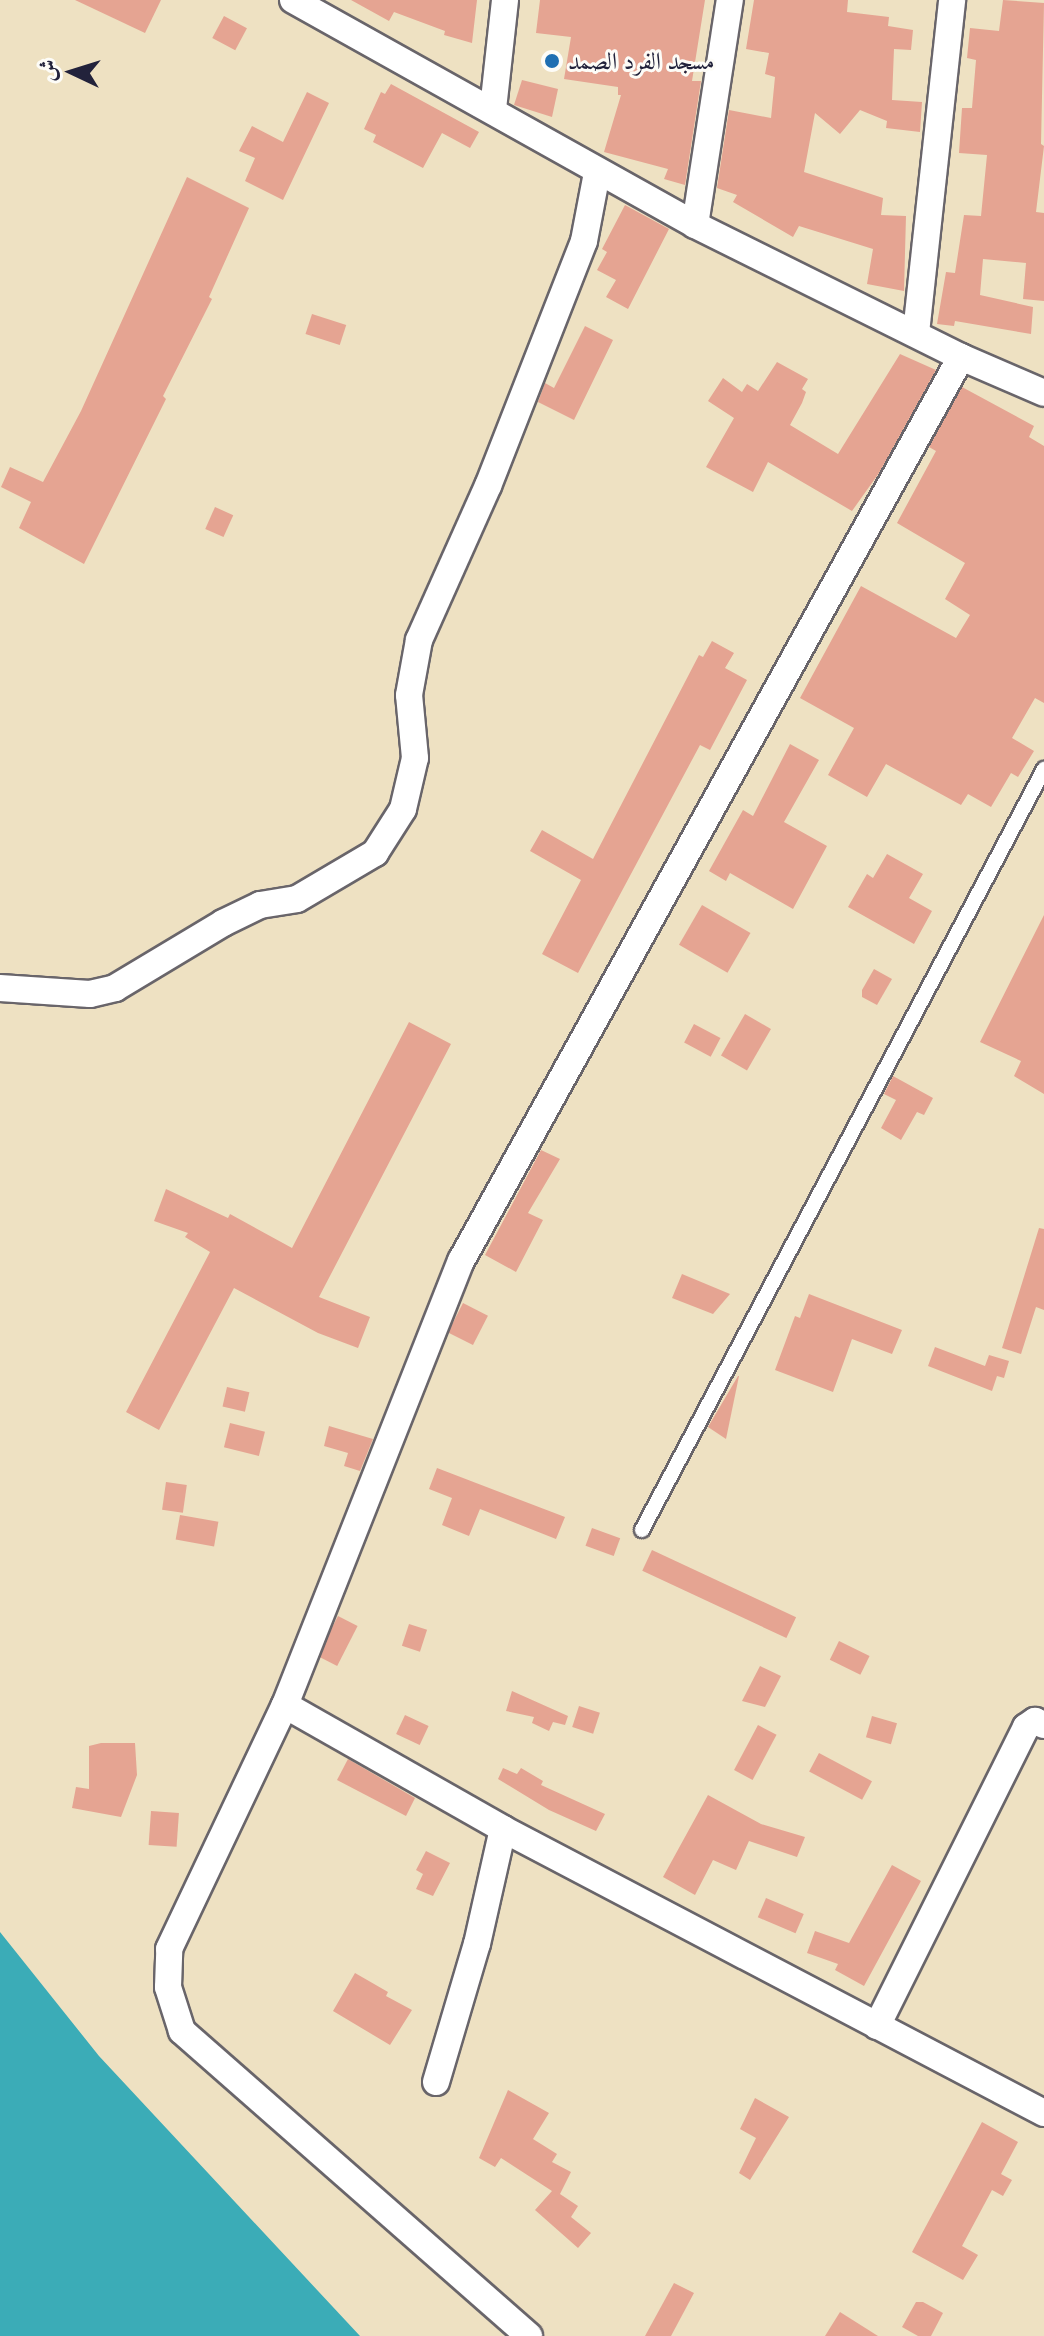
<!DOCTYPE html>
<html>
<head>
<meta charset="utf-8">
<style>
	body { margin:0 }
	#map { position:relative; width:1044px; height:2336px; overflow:hidden; background:#eee1c2; font-family:"Libre Caslon Text",Amiri,serif }
	div>[style] { position:absolute }
	.water>* { inset:0; background:#3bacb7 }
	.building>* { inset:0; background:#e5a492; transform-origin:0 0 }
	.roads { filter:drop-shadow(2px 0 #69656a) drop-shadow(-2px 0 #69656a) drop-shadow(0 2px #69656a) drop-shadow(0 -2px #69656a) }
	.service>* { height:14px; margin:-7px; padding:0 7px; transform-origin:7px; border-radius:7px; background:#fff }
	.minor>* { height:26px; margin:-13px; padding:0 13px; transform-origin:13px; border-radius:13px; background:#fff }
	.dots>* { width:22px; height:22px; translate:-50% -50%; box-sizing:border-box; border:4px solid #fdfcf7; border-radius:50% }
	span { translate:-50% -50%; white-space:nowrap; text-align:center; line-height:1.15; -webkit-text-stroke:6px #fdfcf7; paint-order:stroke }
	.poi-label { font-size:24px; color:#22223b }
	.left { translate:0 -50%; text-align:left }
	.north { position:absolute; left:32px; top:32px; width:80px; height:80px; -webkit-text-stroke:6px #fdfcf7; paint-order:stroke; rotate:274deg; font-size:22px; font-weight:700; line-height:32px; text-align:center; color:#22223b }
	.north::after { content:''; display:block; margin:auto; width:28px; height:36px; background:#22223b; clip-path:polygon(50% 0,100% 100%,50% 72%,0 100%) }
</style>
</head>
<body>
<div id="map">
	<div class="water">
		<div style="clip-path:polygon(0 1932px,99px 2056px,360px 2336px,0 2336px)"></div>
	</div>
	<div class="building">
		<div style="clip-path:polygon(75px 0,161px 0,145px 33px)"></div>
		<div style="clip-path:polygon(351px 0,477px 0,472px 43px,444px 35px,445px 31px,394px 12px,389px 21px)"></div>
		<div style="clip-path:polygon(540px 0,705px 0,692px 81px,701px 81px,685px 185px,664px 179px,668px 169px,604px 152px,621px 95px,618px 95px,618px 87px,564px 79px,571px 37px,536px 33px)"></div>
		<div style="clip-path:polygon(754px 0,848px 0,847px 12px,889px 17px,888px 26px,913px 30px,911px 50px,894px 49px,892px 100px,922px 102px,920px 132px,886px 128px,887px 121px,860px 110px,840px 134px,815px 113px,804px 172px,883px 198px,881px 215px,906px 216px,904px 291px,867px 284px,873px 249px,799px 226px,793px 237px,733px 202px,737px 195px,717px 188px,729px 110px,771px 118px,775px 77px,765px 74px,769px 53px,746px 49px)"></div>
		<div style="clip-path:polygon(1003px 0,1044px 3px,1041px 144px,1044px 146px,1036px 212px,1044px 213px,1044px 301px,1023px 299px,1026px 263px,983px 259px,980px 295px,1033px 307px,1031px 334px,955px 321px,954px 326px,937px 324px,946px 272px,955px 273px,964px 215px,981px 216px,987px 155px,959px 153px,962px 108px,972px 108px,976px 60px,967px 58px,970px 28px,999px 31px)"></div>
		<div style="left:224px;top:16px;width:26px;height:25px;rotate:28deg"></div>
		<div style="clip-path:polygon(522px 80px,558px 89px,552px 117px,514px 105px)"></div>
		<div style="clip-path:polygon(391px 84px,479px 132px,470px 148px,442px 133px,423px 168px,373px 142px,376px 135px,364px 129px,381px 92px,385px 94px)"></div>
		<div style="clip-path:polygon(307px 92px,329px 103px,283px 200px,245px 181px,255px 158px,239px 151px,252px 126px,283px 142px)"></div>
		<div style="clip-path:polygon(187px 177px,249px 208px,209px 297px,212px 299px,163px 396px,166px 399px,84px 564px,19px 528px,31px 502px,1px 487px,10px 467px,43px 482px,81px 411px)"></div>
		<div style="clip-path:polygon(625px 205px,669px 229px,628px 309px,606px 297px,616px 280px,597px 270px,607px 252px,602px 249px)"></div>
		<div style="left:312px;top:314px;width:36px;height:21px;rotate:18deg"></div>
		<div style="clip-path:polygon(585px 326px,613px 340px,574px 420px,538px 402px,545px 383px,554px 388px)"></div>
		<div style="clip-path:polygon(900px 354px,936px 370px,879px 473px,852px 511px,768px 462px,753px 492px,706px 467px,734px 418px,708px 401px,723px 378px,742px 392px,747px 384px,758px 391px,777px 362px,808px 379px,802px 389px,806px 392px,802px 403px,790px 425px,838px 454px)"></div>
		<div style="clip-path:polygon(962px 387px,1034px 426px,1029px 437px,1044px 446px,1044px 703px,1035px 698px,1012px 738px,1034px 751px,1018px 777px,1011px 773px,991px 807px,968px 794px,961px 805px,886px 764px,867px 797px,828px 775px,854px 728px,800px 698px,861px 586px,956px 638px,970px 615px,945px 599px,965px 563px,897px 523px,936px 451px,929px 447px)"></div>
		<div style="left:215px;top:507px;width:20px;height:24px;rotate:24deg"></div>
		<div style="clip-path:polygon(712px 641px,734px 653px,725px 668px,747px 680px,710px 750px,700px 745px,578px 973px,542px 954px,581px 880px,530px 851px,542px 830px,593px 859px,699px 655px,703px 657px)"></div>
		<div style="clip-path:polygon(790px 744px,819px 760px,784px 822px,827px 846px,793px 909px,730px 873px,726px 881px,709px 871px,743px 810px,753px 816px)"></div>
		<div style="clip-path:polygon(887px 854px,923px 874px,909px 898px,932px 911px,914px 944px,848px 907px,867px 874px,873px 878px)"></div>
		<div style="left:702px;top:905px;width:56px;height:46px;rotate:30deg"></div>
		<div style="clip-path:polygon(1044px 915px,1044px 1094px,1014px 1076px,1021px 1061px,980px 1042px)"></div>
		<div style="clip-path:polygon(874px 969px,892px 979px,877px 1005px,862px 997px,862px 990px)"></div>
		<div style="left:745px;top:1014px;width:30px;height:48px;rotate:30deg"></div>
		<div style="clip-path:polygon(409px 1022px,451px 1044px,319px 1297px,370px 1317px,358px 1348px,318px 1333px,234px 1288px,159px 1430px,126px 1412px,210px 1252px,185px 1237px,188px 1233px,154px 1221px,166px 1189px,228px 1218px,230px 1214px,292px 1248px)"></div>
		<div style="left:694px;top:1024px;width:30px;height:21px;rotate:28deg"></div>
		<div style="clip-path:polygon(893px 1076px,933px 1098px,924px 1115px,917px 1112px,901px 1140px,881px 1128px,896px 1100px,884px 1094px)"></div>
		<div style="clip-path:polygon(541px 1150px,560px 1159px,528px 1213px,543px 1220px,516px 1272px,485px 1255px)"></div>
		<div style="clip-path:polygon(1039px 1228px,1044px 1229px,1044px 1310px,1036px 1307px,1021px 1354px,1002px 1348px)"></div>
		<div style="clip-path:polygon(682px 1274px,730px 1294px,713px 1314px,672px 1298px)"></div>
		<div style="clip-path:polygon(809px 1294px,902px 1330px,892px 1354px,852px 1339px,833px 1392px,775px 1370px,795px 1316px,800px 1318px)"></div>
		<div style="left:463px;top:1303px;width:28px;height:33px;rotate:27deg"></div>
		<div style="clip-path:polygon(935px 1347px,985px 1366px,989px 1355px,1009px 1361px,1004px 1378px,997px 1376px,992px 1391px,928px 1366px)"></div>
		<div style="clip-path:polygon(738px 1376px,739px 1376px,726px 1439px,708px 1427px)"></div>
		<div style="left:227px;top:1387px;width:23px;height:20px;rotate:13deg"></div>
		<div style="left:230px;top:1423px;width:36px;height:25px;rotate:14deg"></div>
		<div style="clip-path:polygon(329px 1426px,373px 1439px,360px 1471px,344px 1466px,348px 1453px,324px 1446px)"></div>
		<div style="clip-path:polygon(437px 1468px,565px 1517px,556px 1539px,480px 1509px,469px 1536px,442px 1525px,452px 1498px,429px 1489px)"></div>
		<div style="left:166px;top:1482px;width:21px;height:28px;rotate:8deg"></div>
		<div style="left:180px;top:1515px;width:39px;height:25px;rotate:10deg"></div>
		<div style="left:592px;top:1528px;width:30px;height:19px;rotate:20deg"></div>
		<div style="left:652px;top:1550px;width:159px;height:23px;rotate:25deg"></div>
		<div style="left:338px;top:1616px;width:22px;height:45px;rotate:27deg"></div>
		<div style="left:409px;top:1624px;width:19px;height:23px;rotate:18deg"></div>
		<div style="left:839px;top:1641px;width:34px;height:21px;rotate:26deg"></div>
		<div style="clip-path:polygon(760px 1666px,781px 1676px,765px 1707px,742px 1701px)"></div>
		<div style="clip-path:polygon(512px 1691px,568px 1716px,565px 1725px,553px 1722px,549px 1731px,532px 1723px,534px 1717px,506px 1711px)"></div>
		<div style="left:579px;top:1706px;width:22px;height:22px;rotate:18deg"></div>
		<div style="left:405px;top:1715px;width:26px;height:21px;rotate:25deg"></div>
		<div style="left:872px;top:1716px;width:26px;height:22px;rotate:16deg"></div>
		<div style="left:758px;top:1725px;width:21px;height:51px;rotate:28deg"></div>
		<div style="clip-path:polygon(101px 1743px,135px 1743px,137px 1775px,121px 1817px,72px 1808px,76px 1787px,89px 1789px,89px 1746px)"></div>
		<div style="left:819px;top:1753px;width:60px;height:21px;rotate:28deg"></div>
		<div style="clip-path:polygon(348px 1759px,415px 1798px,406px 1816px,337px 1780px)"></div>
		<div style="clip-path:polygon(503px 1768px,517px 1774px,521px 1768px,543px 1781px,541px 1785px,605px 1814px,596px 1831px,549px 1810px,498px 1779px)"></div>
		<div style="clip-path:polygon(708px 1795px,761px 1824px,805px 1837px,797px 1857px,749px 1841px,736px 1870px,713px 1860px,695px 1895px,663px 1877px)"></div>
		<div style="left:151px;top:1811px;width:28px;height:34px;rotate:4deg"></div>
		<div style="clip-path:polygon(426px 1851px,450px 1863px,433px 1896px,416px 1889px,423px 1874px,416px 1870px)"></div>
		<div style="clip-path:polygon(892px 1865px,921px 1881px,864px 1986px,835px 1970px,838px 1964px,807px 1953px,815px 1931px,849px 1943px)"></div>
		<div style="left:766px;top:1898px;width:41px;height:21px;rotate:23deg"></div>
		<div style="clip-path:polygon(355px 1973px,388px 1992px,386px 1996px,412px 2010px,390px 2045px,333px 2011px)"></div>
		<div style="clip-path:polygon(508px 2090px,549px 2113px,533px 2139px,557px 2154px,552px 2162px,571px 2172px,560px 2194px,578px 2206px,571px 2217px,591px 2233px,578px 2248px,535px 2210px,552px 2191px,501px 2158px,495px 2167px,479px 2158px)"></div>
		<div style="clip-path:polygon(755px 2098px,789px 2117px,750px 2180px,739px 2173px,756px 2138px,740px 2129px)"></div>
		<div style="clip-path:polygon(982px 2122px,1018px 2142px,1001px 2174px,1012px 2180px,1003px 2196px,992px 2190px,962px 2246px,978px 2255px,963px 2280px,912px 2252px)"></div>
		<div style="clip-path:polygon(674px 2283px,694px 2293px,671px 2336px,645px 2336px)"></div>
		<div style="clip-path:polygon(916px 2302px,923px 2302px,943px 2313px,931px 2336px,918px 2336px,902px 2327px)"></div>
		<div style="clip-path:polygon(840px 2312px,878px 2336px,825px 2336px)"></div>
	</div>
	<div class="roads">
		<div class="service">
			<div style="left:642px;top:1530px;width:861px;rotate:-62.15deg"></div>
		</div>
		<div class="minor">
			<div style="left:293px;top:0;width:461px;rotate:29.2deg"></div>
			<div style="left:695px;top:225px;width:297px;rotate:26.4deg"></div>
			<div style="left:961px;top:357px;width:90px;rotate:23.4deg"></div>
			<div style="left:493px;top:109px;width:110px;rotate:-83.7deg"></div>
			<div style="left:695px;top:225px;width:228px;rotate:-81.2deg"></div>
			<div style="left:916px;top:333px;width:335px;rotate:-83.8deg"></div>
			<div style="left:0;top:988px;width:90px;rotate:3.8deg"></div>
			<div style="left:90px;top:994px;width:26px;rotate:-13deg"></div>
			<div style="left:115px;top:988px;width:126px;rotate:-31deg"></div>
			<div style="left:223px;top:923px;width:41px;rotate:-25.9deg"></div>
			<div style="left:260px;top:905px;width:37px;rotate:-9deg"></div>
			<div style="left:297px;top:899px;width:91px;rotate:-30.5deg"></div>
			<div style="left:375px;top:853px;width:52px;rotate:-57.5deg"></div>
			<div style="left:403px;top:809px;width:52px;rotate:-76.8deg"></div>
			<div style="left:415px;top:758px;width:63px;rotate:-95.4deg"></div>
			<div style="left:409px;top:695px;width:56px;rotate:-79.7deg"></div>
			<div style="left:419px;top:640px;width:169px;rotate:-65.9deg"></div>
			<div style="left:488px;top:486px;width:263px;rotate:-68.6deg"></div>
			<div style="left:584px;top:241px;width:69px;rotate:-79.2deg"></div>
			<div style="left:285px;top:1705px;width:251px;rotate:29.6deg"></div>
			<div style="left:503px;top:1829px;width:611px;rotate:27.7deg"></div>
			<div style="left:877px;top:2026px;width:334px;rotate:-63.5deg"></div>
			<div style="left:1026px;top:1727px;width:11px;rotate:-34deg"></div>
			<div style="left:1035px;top:1721px;width:10px;rotate:24deg"></div>
			<div style="left:436px;top:2082px;width:144px;rotate:-73.5deg"></div>
			<div style="left:477px;top:1944px;width:118px;rotate:-77.3deg"></div>
			<div style="left:529px;top:2336px;width:462px;rotate:-138.7deg"></div>
			<div style="left:182px;top:2031px;width:46px;rotate:-107.7deg"></div>
			<div style="left:168px;top:1987px;width:38px;rotate:-88deg"></div>
			<div style="left:169px;top:1949px;width:270px;rotate:-64.6deg"></div>
			<div style="left:285px;top:1705px;width:478px;rotate:-68.4deg"></div>
			<div style="left:461px;top:1261px;width:1033px;rotate:-61.05deg"></div>
		</div>
	</div>
	<div class="dots">
		<div style="left:552px;top:61px;background:#1f6fb2"></div>
	</div>
	<div class="poi-label">
		<span class="left" style="left:568px;top:61px">مسجد الفرد الصمد</span>
	</div>
	<div class="north">ش</div>
</div>
</body>
</html>
